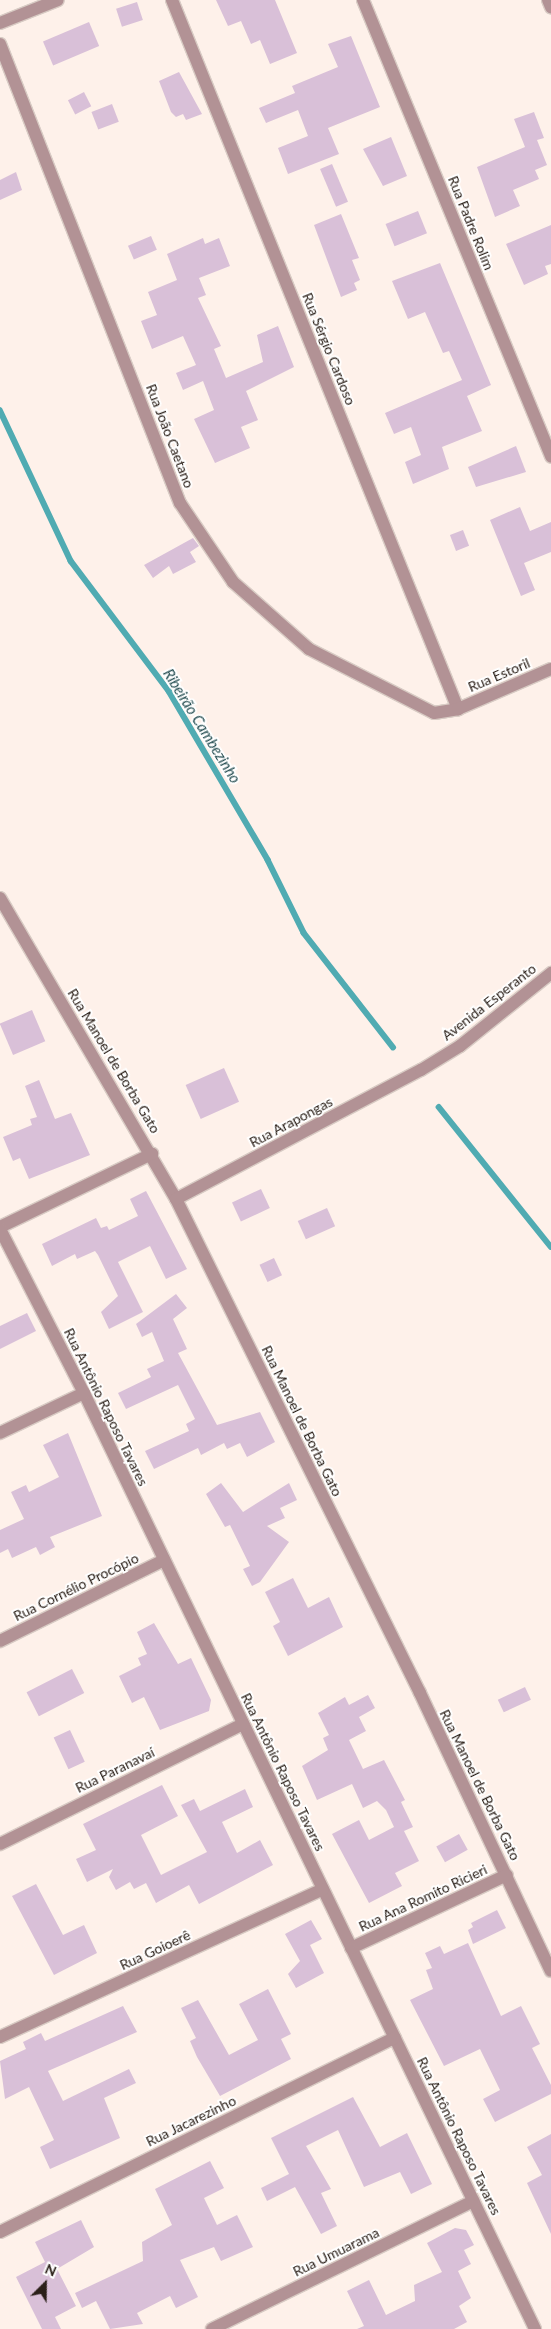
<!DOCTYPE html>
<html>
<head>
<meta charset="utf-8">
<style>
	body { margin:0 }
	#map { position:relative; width:551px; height:2329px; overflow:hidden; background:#fef1ea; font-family:Lato,sans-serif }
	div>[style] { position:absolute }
	.stream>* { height:5.5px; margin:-2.75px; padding:0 2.75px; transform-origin:2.75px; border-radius:2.75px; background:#50abb2 }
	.building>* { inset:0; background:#d9c0d8; transform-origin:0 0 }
	.roads { filter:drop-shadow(1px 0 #d8cbc4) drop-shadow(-1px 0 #d8cbc4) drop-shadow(0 1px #d8cbc4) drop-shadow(0 -1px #d8cbc4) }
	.minor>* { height:12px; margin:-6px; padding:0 6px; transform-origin:6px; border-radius:6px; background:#b29295 }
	span { translate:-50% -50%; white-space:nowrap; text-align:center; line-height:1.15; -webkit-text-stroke:4px #fff; paint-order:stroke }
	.street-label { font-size:14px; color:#2b2019 }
	.water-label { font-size:15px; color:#214a4e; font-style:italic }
	.north { position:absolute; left:20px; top:2259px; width:50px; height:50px; -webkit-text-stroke:4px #fff; paint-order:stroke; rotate:23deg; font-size:14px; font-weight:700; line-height:20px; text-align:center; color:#2b2019 }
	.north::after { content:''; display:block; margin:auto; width:18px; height:22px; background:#2b2019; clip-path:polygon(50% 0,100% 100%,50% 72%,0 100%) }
</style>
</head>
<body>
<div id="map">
	<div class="stream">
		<div style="left:0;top:410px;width:167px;rotate:64.8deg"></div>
		<div style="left:71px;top:561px;width:163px;rotate:53deg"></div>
		<div style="left:169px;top:691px;width:196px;rotate:59.6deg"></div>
		<div style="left:268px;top:860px;width:81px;rotate:63.7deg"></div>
		<div style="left:304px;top:933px;width:145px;rotate:52deg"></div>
		<div style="left:439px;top:1107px;width:179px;rotate:51.3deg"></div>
	</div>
	<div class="building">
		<div style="clip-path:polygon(216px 0,275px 0,297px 53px,270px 64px,260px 40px,251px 44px,241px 21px,228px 26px)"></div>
		<div style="left:137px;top:2px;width:19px;height:22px;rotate:72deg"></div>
		<div style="left:89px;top:22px;width:26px;height:50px;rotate:67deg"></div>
		<div style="clip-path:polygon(351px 36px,380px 107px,328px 128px,339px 154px,288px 174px,278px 148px,308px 136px,298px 110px,266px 123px,259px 108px,295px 93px,292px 86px,338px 67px,328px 44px)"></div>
		<div style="clip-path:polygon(179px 72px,202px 114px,186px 120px,183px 114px,176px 117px,171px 112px,159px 81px)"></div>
		<div style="left:84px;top:92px;width:16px;height:18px;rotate:63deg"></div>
		<div style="left:112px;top:104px;width:19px;height:22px;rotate:69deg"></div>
		<div style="clip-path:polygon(534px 112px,544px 138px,537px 140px,547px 165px,535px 170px,539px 179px,513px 190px,520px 206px,495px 217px,477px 167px,525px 147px,514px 119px)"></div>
		<div style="clip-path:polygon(391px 137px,407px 176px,383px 186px,363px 149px)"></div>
		<div style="left:332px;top:164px;width:41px;height:13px;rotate:67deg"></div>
		<div style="clip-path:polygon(16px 172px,22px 190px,0 200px,0 180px)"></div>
		<div style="left:418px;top:211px;width:24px;height:35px;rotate:68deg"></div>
		<div style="clip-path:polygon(341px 214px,359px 258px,352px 260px,360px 280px,354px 283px,357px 290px,341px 297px,314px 225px)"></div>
		<div style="clip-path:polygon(551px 225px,551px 264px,545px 266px,548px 274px,524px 285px,506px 244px)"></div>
		<div style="left:151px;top:236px;width:15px;height:25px;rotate:67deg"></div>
		<div style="clip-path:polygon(203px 238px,205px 244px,219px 238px,230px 266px,199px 278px,206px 295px,198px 298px,221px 346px,214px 349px,226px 378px,263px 362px,257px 335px,278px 326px,294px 367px,246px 391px,258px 420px,241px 427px,250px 448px,215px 463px,194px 419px,214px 410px,203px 381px,183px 390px,176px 373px,196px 365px,183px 336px,152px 349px,141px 321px,157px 315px,148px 292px,177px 280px,167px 254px)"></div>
		<div style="clip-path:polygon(440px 263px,491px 385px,467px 396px,482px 431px,442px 447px,449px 469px,413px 484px,405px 462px,421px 455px,411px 427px,394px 434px,385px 413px,462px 380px,449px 351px,443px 353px,425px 312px,408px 319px,392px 281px)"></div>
		<div style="clip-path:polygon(516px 446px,526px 472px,476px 487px,468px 467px)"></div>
		<div style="clip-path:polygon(520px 507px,530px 531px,551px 522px,551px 552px,524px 563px,535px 590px,521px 596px,490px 520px)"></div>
		<div style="left:463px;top:530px;width:17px;height:14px;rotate:69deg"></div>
		<div style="clip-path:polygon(193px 538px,199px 546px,190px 552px,196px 562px,173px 574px,169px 566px,153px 578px,144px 565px)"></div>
		<div style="left:32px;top:1010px;width:34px;height:35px;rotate:67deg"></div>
		<div style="left:224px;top:1068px;width:37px;height:42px;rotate:66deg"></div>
		<div style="clip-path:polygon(39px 1080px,55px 1119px,71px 1113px,90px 1155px,29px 1179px,20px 1158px,13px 1161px,3px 1137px,32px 1125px,30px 1119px,37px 1117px,25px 1086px)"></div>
		<div style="left:261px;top:1189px;width:21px;height:32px;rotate:65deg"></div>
		<div style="clip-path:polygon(146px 1191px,187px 1269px,166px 1279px,150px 1246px,118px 1262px,143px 1312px,109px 1329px,101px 1312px,118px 1296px,98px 1255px,95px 1251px,77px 1259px,75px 1254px,52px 1266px,42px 1244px,96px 1218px,101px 1228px,107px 1226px,109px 1230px,138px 1216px,130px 1199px)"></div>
		<div style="left:327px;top:1208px;width:20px;height:32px;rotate:66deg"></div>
		<div style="left:274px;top:1258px;width:19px;height:16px;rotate:65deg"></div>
		<div style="clip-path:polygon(176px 1294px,187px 1308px,173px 1319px,187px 1349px,178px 1353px,217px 1425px,260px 1412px,275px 1442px,247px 1457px,240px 1443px,227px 1449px,224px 1443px,201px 1455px,198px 1448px,154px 1469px,145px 1451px,189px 1431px,186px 1424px,195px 1419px,178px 1385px,126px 1409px,118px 1393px,151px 1377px,147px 1369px,164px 1361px,152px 1332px,142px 1337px,136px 1324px)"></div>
		<div style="clip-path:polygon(27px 1313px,36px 1331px,0 1349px,0 1326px)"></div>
		<div style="clip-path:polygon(68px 1433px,102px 1516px,50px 1537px,55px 1547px,40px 1555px,36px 1547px,12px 1558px,8px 1549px,0 1553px,0 1530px,24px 1519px,11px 1492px,26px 1485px,29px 1492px,59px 1477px,43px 1445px)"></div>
		<div style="clip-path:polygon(221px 1483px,243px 1512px,289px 1483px,297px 1500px,280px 1508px,285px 1518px,267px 1526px,289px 1542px,260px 1582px,252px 1586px,243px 1569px,250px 1566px,230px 1525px,225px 1527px,206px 1494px)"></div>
		<div style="clip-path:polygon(293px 1578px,308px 1608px,329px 1597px,343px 1627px,288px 1656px,273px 1626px,280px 1622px,265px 1592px)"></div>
		<div style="clip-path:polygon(154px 1623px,178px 1664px,191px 1658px,211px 1700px,209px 1711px,160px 1730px,144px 1697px,132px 1703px,119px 1676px,141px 1665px,138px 1658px,147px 1654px,137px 1632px)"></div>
		<div style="left:72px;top:1669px;width:27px;height:51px;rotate:63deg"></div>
		<div style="left:525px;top:1687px;width:14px;height:30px;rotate:65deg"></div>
		<div style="clip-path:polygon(368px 1695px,375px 1708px,359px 1717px,366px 1731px,349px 1740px,363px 1769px,384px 1760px,405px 1800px,401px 1802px,413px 1827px,404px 1831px,419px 1861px,395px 1873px,402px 1886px,369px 1903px,332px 1834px,359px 1820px,369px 1840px,394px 1827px,386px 1810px,377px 1801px,363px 1808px,352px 1784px,317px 1800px,302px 1766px,328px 1750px,323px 1738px,329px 1735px,318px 1713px,345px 1697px,349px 1705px)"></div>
		<div style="left:70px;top:1730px;width:35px;height:18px;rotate:65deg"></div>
		<div style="clip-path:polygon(162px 1785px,178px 1816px,141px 1835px,161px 1875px,207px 1852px,181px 1805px,194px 1799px,200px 1811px,245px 1789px,253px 1807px,222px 1822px,237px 1853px,260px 1840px,273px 1865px,199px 1904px,189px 1885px,156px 1903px,146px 1883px,134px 1889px,130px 1882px,116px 1890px,109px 1877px,113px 1869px,87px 1882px,76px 1859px,96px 1850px,83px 1824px)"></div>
		<div style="left:459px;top:1834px;width:18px;height:26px;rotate:61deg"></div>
		<div style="clip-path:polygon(36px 1884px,63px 1935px,84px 1925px,97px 1953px,54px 1975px,12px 1896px)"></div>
		<div style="clip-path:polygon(497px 1910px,506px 1928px,473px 1944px,468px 1930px,473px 1927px,471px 1923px)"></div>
		<div style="clip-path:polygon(311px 1920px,322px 1939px,310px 1945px,324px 1973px,296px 1988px,288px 1974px,300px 1961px,285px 1934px)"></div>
		<div style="clip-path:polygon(468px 1943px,501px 2016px,521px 2006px,540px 2044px,532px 2048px,551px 2085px,551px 2094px,495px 2122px,483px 2099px,500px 2090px,480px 2049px,444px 2066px,410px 2000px,433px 1989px,426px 1970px,432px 1968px,425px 1953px,440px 1946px,444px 1954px)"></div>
		<div style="clip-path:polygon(268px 1989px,291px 2034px,281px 2039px,291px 2059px,220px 2096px,197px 2057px,190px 2041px,196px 2038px,181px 2008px,198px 2000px,229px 2055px,258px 2040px,239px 2004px)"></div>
		<div style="clip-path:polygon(123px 2006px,137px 2032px,48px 2071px,63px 2101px,129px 2069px,136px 2083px,104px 2098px,120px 2138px,50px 2169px,40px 2147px,54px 2140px,38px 2106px,29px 2087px,5px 2099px,0 2061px,26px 2049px,23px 2042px,41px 2033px,45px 2041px)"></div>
		<div style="clip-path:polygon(353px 2097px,380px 2147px,407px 2133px,432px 2184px,411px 2194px,400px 2172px,364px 2187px,338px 2130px,306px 2146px,331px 2189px,321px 2193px,337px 2226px,321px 2234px,295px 2187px,267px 2201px,261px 2188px,289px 2174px,271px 2138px)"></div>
		<div style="clip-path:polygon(551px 2134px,551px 2234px,527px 2183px,542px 2175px,527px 2147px)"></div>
		<div style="clip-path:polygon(210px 2161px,224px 2188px,204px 2198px,217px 2225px,237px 2215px,253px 2247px,221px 2261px,214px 2247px,180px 2260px,198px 2297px,176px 2308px,170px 2296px,137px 2313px,143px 2324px,110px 2329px,96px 2301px,82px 2308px,75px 2293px,143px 2261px,142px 2242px,172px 2225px,155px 2189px)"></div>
		<div style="clip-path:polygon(81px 2220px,94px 2247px,57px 2269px,76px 2306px,55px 2317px,61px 2329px,42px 2329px,16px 2277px,45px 2262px,35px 2242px)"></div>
		<div style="clip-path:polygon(455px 2228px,466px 2230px,474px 2245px,464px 2250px,471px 2264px,458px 2271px,471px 2298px,459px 2306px,467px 2322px,454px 2329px,357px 2329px,364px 2326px,347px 2291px,369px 2280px,386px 2315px,415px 2301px,414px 2285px,442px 2272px,427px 2243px)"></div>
	</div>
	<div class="roads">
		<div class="minor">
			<div style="left:172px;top:0;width:765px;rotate:68.03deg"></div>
			<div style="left:363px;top:0;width:494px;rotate:67.6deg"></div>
			<div style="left:548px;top:0;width:8px;rotate:67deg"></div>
			<div style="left:0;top:23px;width:62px;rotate:-21.6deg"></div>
			<div style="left:0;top:44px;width:493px;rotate:68.6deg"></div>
			<div style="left:180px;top:503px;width:95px;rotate:56.1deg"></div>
			<div style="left:233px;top:582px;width:101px;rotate:41.4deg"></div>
			<div style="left:309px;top:649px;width:140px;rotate:27.1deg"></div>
			<div style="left:434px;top:713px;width:24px;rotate:-9deg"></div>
			<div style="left:458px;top:709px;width:101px;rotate:-23.3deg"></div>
			<div style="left:0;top:898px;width:349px;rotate:59.7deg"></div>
			<div style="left:176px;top:1199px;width:551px;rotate:63.71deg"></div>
			<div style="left:420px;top:1693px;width:307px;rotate:64.8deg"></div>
			<div style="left:176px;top:1199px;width:277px;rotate:-27.8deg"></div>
			<div style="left:421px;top:1070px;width:46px;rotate:-31.6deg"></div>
			<div style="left:460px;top:1046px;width:117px;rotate:-38.7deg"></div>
			<div style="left:0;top:1227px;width:169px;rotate:-25.7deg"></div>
			<div style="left:0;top:1229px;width:184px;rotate:62.9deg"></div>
			<div style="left:84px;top:1393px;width:1039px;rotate:64.27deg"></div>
			<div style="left:0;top:1433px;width:93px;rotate:-25.5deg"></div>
			<div style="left:0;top:1641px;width:183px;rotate:-26.3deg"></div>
			<div style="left:0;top:1844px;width:271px;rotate:-26.3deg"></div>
			<div style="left:351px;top:1948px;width:172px;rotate:-25.1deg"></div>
			<div style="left:0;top:2037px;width:355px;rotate:-24.6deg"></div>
			<div style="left:0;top:2232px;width:440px;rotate:-26.2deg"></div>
			<div style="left:212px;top:2329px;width:291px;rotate:-26.1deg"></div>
		</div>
	</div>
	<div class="street-label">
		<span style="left:471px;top:223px;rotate:68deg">Rua Padre Rolim</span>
		<span style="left:329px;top:349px;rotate:68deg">Rua Sérgio Cardoso</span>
		<span style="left:170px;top:436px;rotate:69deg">Rua João Caetano</span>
		<span style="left:499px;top:675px;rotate:-23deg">Rua Estoril</span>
		<span style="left:489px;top:1002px;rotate:-38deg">Avenida Esperanto</span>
		<span style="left:114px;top:1061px;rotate:59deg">Rua Manoel de Borba Gato</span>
		<span style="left:291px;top:1122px;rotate:-28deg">Rua Arapongas</span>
		<span style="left:106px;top:1407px;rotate:64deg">Rua Antônio Raposo Tavares</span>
		<span style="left:302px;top:1421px;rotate:64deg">Rua Manoel de Borba Gato</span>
		<span style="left:76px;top:1587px;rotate:-26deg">Rua Cornélio Procópio</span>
		<span style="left:115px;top:1770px;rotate:-26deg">Rua Paranavaí</span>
		<span style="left:283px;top:1772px;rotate:64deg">Rua Antônio Raposo Tavares</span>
		<span style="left:480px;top:1785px;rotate:64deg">Rua Manoel de Borba Gato</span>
		<span style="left:423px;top:1898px;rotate:-25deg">Rua Ana Romito Ricieri</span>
		<span style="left:155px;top:1950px;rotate:-25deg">Rua Goioerê</span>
		<span style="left:191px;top:2121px;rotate:-26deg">Rua Jacarezinho</span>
		<span style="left:459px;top:2136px;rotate:64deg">Rua Antônio Raposo Tavares</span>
		<span style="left:336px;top:2252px;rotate:-26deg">Rua Umuarama</span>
	</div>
	<div class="water-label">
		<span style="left:202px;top:726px;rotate:58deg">Ribeirão Cambezinho</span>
	</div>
	<div class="north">N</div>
</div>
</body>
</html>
